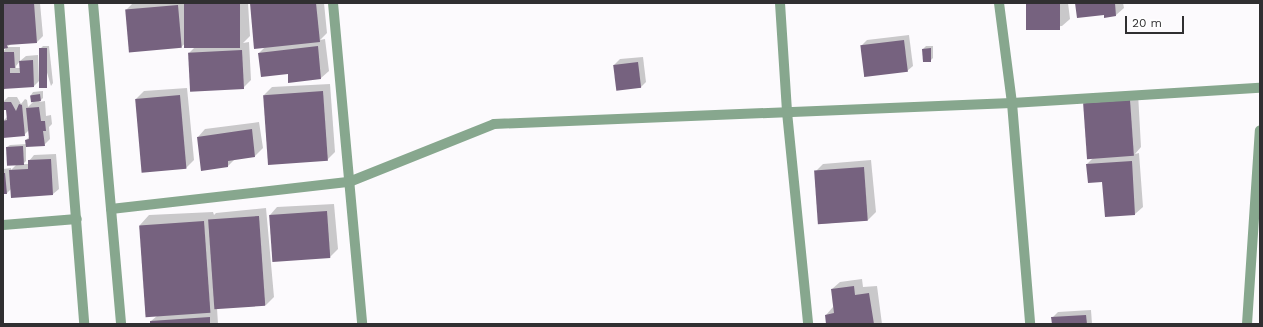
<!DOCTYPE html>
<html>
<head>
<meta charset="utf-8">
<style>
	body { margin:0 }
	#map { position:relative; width:1263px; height:327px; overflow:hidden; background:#fcfafd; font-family:"Work Sans",sans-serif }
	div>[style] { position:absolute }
	.shadow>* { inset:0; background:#0003 }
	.building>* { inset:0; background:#76627f; transform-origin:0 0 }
	.minor>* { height:10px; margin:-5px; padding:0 5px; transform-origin:5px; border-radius:5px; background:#87a78e }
	.tertiary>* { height:10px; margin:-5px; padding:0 5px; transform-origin:5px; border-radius:5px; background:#87a78e }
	span { translate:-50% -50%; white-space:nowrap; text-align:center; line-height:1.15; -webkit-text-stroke:4px #fff; paint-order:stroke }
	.frame { position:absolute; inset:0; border:4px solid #302f31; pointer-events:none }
	.scale { position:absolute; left:1125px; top:16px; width:59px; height:18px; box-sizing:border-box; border:2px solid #302f31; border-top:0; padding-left:5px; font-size:12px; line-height:14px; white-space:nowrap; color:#302f31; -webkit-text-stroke:3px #fff; paint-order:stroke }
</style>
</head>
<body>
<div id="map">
	<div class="shadow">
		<div style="clip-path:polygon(evenodd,3px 3px,40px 3px,43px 36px,37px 42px,11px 44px,7px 47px,20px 47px,20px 61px,26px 56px,38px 55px,39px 81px,34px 86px,5px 88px,3px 92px,3px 52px,7px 47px,3px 48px,3px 3px,20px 61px,21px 68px,16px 68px,16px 66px,20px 61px)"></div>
		<div style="clip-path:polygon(133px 3px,248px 3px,250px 36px,243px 43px,249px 42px,251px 80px,243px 88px,189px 53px,195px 47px,188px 41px,181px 47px,126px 10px)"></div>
		<div style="clip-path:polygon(251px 3px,324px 3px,327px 33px,320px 40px,325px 39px,329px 71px,321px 78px,288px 73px,259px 53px,266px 46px)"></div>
		<div style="clip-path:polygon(1027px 3px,1068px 3px,1070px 19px,1062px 26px,1029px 29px)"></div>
		<div style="clip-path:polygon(1076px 3px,1123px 3px,1124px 8px,1116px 15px,1105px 17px,1105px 14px)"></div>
		<div style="clip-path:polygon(909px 35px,913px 66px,907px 71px,862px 45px,867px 40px)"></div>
		<div style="clip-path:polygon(43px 46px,49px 46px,53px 83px,51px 86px,40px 49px)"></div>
		<div style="clip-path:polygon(926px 46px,933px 46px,933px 58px,930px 61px,923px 49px)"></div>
		<div style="clip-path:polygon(643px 57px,646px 82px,640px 88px,614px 65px,620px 59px)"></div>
		<div style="clip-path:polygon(330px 84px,335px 152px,327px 160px,264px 95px,272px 87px)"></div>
		<div style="clip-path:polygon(187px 88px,194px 160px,186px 168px,136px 99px,144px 91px)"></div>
		<div style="clip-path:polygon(43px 91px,43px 98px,39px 102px,45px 101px,46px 116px,51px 115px,52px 124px,49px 127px,50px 139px,44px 145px,26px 146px,26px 161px,23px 164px,29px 164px,29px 161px,34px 155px,56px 154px,59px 189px,53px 194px,12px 197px,12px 188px,7px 193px,3px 193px,3px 166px,3px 169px,11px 168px,11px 170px,17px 164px,7px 147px,10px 145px,27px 144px,26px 140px,29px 137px,29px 130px,24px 135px,4px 137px,3px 121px,8px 116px,7px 109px,3px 109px,3px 102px,8px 97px,17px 97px,21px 104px,25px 99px,27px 100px,28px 107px,34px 101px,31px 101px,31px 95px,33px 92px)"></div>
		<div style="clip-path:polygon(1138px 93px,1141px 147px,1135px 154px,1139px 153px,1143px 207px,1135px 214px,1106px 216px,1103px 181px,1087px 164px,1094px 157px,1084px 104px)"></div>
		<div style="clip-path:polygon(259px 122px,263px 148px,255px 156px,235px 159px,228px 166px,198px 137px,205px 129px)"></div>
		<div style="clip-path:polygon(871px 160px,876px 212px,868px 220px,820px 224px,815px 172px,823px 164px)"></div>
		<div style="clip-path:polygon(334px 204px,338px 249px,330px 257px,270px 215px,277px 207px)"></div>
		<div style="clip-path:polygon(266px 208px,274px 297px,266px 305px,217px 308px,218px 324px,151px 324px,151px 321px,157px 316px,140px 225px,149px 215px,213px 212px,214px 215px,216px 213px)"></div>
		<div style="clip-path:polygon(862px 279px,863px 287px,877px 286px,882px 324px,827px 324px,826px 315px,833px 307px,832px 289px,840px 282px)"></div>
		<div style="clip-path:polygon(1091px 310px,1092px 324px,1053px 324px,1052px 318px,1058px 312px)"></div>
	</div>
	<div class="building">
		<div style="clip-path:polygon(3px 3px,34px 3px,37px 43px,7px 45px,8px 48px,3px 49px)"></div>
		<div style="left:184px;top:3px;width:56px;height:45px"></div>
		<div style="clip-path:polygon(250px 3px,316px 3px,320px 42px,254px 49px)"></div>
		<div style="left:1026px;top:3px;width:34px;height:27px"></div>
		<div style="clip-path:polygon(1075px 3px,1115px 3px,1116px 16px,1104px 18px,1104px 15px,1077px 18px)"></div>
		<div style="left:178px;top:5px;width:43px;height:53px;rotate:85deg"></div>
		<div style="left:904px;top:40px;width:32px;height:44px;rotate:83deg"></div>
		<div style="clip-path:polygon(318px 46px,321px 79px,288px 83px,288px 74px,261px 77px,258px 53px)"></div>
		<div style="left:39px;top:48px;width:8px;height:40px"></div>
		<div style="clip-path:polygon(931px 48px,931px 62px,923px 62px,922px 49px)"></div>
		<div style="left:242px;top:50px;width:39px;height:54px;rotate:87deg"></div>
		<div style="clip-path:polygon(3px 52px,14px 52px,15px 68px,10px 68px,10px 73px,20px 73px,19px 61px,33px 60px,34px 87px,3px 89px)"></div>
		<div style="left:638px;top:62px;width:26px;height:25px;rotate:83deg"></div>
		<div style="left:323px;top:91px;width:70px;height:60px;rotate:86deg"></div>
		<div style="left:40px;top:94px;width:7px;height:10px;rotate:82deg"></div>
		<div style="left:180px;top:95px;width:74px;height:45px;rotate:85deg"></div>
		<div style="left:1130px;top:100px;width:56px;height:47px;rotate:86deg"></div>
		<div style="clip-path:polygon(3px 102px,11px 102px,16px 111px,19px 104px,22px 105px,25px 136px,3px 138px,3px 121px,7px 120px,6px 110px,3px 110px)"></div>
		<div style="clip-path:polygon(39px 107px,41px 121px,45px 121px,46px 131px,43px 131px,45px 146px,26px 147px,25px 140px,29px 139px,26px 108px)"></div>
		<div style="clip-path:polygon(252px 129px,255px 157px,228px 161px,228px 167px,201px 171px,197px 137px)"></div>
		<div style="left:23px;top:146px;width:19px;height:17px;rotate:87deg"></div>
		<div style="clip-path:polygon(51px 159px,53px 195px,11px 198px,9px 170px,28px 169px,28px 160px)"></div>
		<div style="clip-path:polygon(1132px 161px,1135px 215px,1105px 217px,1102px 182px,1088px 183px,1086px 164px)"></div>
		<div style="left:864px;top:167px;width:54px;height:50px;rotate:86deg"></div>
		<div style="clip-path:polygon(3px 173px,5px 173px,7px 194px,3px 194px)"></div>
		<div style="left:327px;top:211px;width:47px;height:58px;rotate:86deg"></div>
		<div style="left:259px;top:216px;width:90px;height:51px;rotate:86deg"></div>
		<div style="left:204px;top:221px;width:92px;height:65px;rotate:86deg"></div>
		<div style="clip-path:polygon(854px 286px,855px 295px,869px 293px,874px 324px,826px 324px,825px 315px,834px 313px,831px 289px)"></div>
		<div style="clip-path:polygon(1086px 315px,1087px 324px,1052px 324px,1051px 317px)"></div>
		<div style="clip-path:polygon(210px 317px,210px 324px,150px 324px,150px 321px)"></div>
	</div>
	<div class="minor">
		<div style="left:333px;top:3px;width:322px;rotate:84.8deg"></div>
		<div style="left:780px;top:3px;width:109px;rotate:86.3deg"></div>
		<div style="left:787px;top:112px;width:213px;rotate:84.3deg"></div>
		<div style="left:999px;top:3px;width:101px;rotate:82.6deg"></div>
		<div style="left:1012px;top:103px;width:222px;rotate:85.3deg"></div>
		<div style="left:111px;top:209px;width:240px;rotate:-6.5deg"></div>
		<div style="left:349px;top:182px;width:156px;rotate:-21.8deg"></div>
		<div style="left:494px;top:124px;width:518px;rotate:-2.32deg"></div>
		<div style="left:1012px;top:103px;width:248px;rotate:-3.5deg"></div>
		<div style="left:3px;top:225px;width:74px;rotate:-4.6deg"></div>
		<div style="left:1247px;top:324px;width:194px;rotate:-86.2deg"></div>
	</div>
	<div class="tertiary">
		<div style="left:59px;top:3px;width:322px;rotate:85.5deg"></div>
		<div style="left:93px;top:3px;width:322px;rotate:85deg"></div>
	</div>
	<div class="frame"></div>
	<div class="scale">20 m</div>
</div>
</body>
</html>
